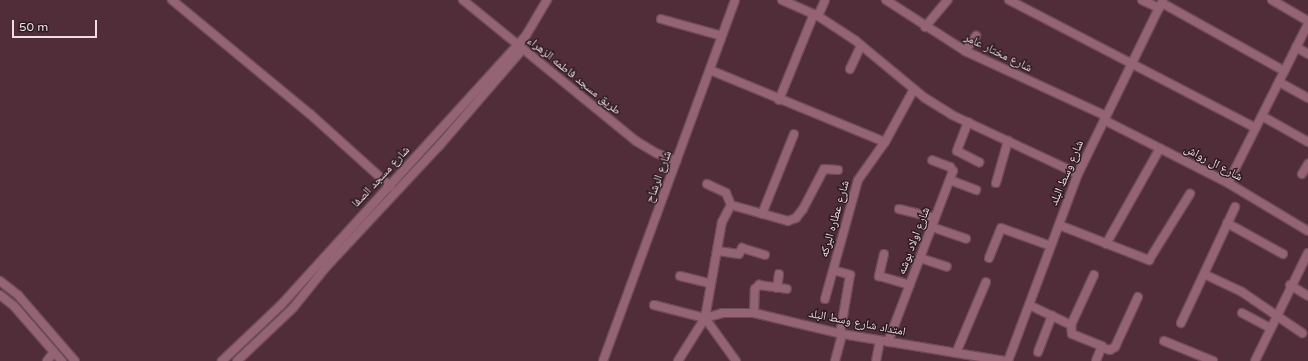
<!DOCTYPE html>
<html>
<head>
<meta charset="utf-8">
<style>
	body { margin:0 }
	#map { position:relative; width:1308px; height:361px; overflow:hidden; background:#512d3a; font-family:"Varela Round","Noto Naskh Arabic",sans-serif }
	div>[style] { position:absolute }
	.roads { filter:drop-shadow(1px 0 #6e4c58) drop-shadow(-1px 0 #6e4c58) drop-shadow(0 1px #6e4c58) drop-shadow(0 -1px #6e4c58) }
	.street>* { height:8px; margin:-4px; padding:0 4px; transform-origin:4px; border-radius:4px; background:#946374 }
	span { translate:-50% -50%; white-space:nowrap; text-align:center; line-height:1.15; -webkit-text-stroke:3px #2c1c21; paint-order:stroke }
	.street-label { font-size:12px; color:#f3dbe3 }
	.scale { position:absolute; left:12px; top:20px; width:85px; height:18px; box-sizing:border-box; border:2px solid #f3dbe3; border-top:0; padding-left:5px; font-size:12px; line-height:14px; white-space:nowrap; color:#f3dbe3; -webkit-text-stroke:3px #2c1c21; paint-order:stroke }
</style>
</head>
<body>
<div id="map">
	<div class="roads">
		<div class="street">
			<div style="left:172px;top:0;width:179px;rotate:39.6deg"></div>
			<div style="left:310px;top:114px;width:108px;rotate:42deg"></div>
			<div style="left:463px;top:0;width:223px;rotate:39.2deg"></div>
			<div style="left:636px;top:141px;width:23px;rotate:31deg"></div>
			<div style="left:656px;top:153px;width:22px;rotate:21deg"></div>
			<div style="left:782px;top:0;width:39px;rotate:24deg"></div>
			<div style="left:818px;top:16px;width:45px;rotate:33.3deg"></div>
			<div style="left:856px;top:41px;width:89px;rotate:39.6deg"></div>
			<div style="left:925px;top:98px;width:32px;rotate:32deg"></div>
			<div style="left:952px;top:115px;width:139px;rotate:25.1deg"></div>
			<div style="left:886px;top:0;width:94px;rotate:32.8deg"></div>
			<div style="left:965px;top:51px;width:155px;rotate:24.7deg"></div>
			<div style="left:1009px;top:0;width:278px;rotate:27.4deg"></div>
			<div style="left:1142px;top:0;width:19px;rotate:25deg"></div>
			<div style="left:1272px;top:0;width:42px;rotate:30.3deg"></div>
			<div style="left:1162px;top:3px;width:140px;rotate:29.1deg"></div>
			<div style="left:818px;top:16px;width:17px;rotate:-66deg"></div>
			<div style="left:661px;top:19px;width:63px;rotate:15.6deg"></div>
			<div style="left:925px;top:27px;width:35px;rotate:-50deg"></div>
			<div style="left:1296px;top:47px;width:14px;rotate:30deg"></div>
			<div style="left:965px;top:51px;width:19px;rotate:-54deg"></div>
			<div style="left:850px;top:69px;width:26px;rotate:-65deg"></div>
			<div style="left:710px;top:70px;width:189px;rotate:22.4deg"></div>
			<div style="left:1279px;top:82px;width:33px;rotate:29deg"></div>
			<div style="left:779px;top:100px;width:93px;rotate:-67.9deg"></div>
			<div style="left:1262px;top:116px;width:53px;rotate:29.5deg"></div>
			<div style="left:1104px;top:120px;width:139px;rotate:26.9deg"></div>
			<div style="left:1228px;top:183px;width:93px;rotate:31deg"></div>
			<div style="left:968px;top:122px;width:31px;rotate:111deg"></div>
			<div style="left:957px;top:151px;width:25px;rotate:27deg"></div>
			<div style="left:1302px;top:174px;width:12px;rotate:-59deg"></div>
			<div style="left:950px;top:180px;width:28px;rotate:21deg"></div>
			<div style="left:996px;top:183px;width:44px;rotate:-74.1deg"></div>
			<div style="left:1228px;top:183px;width:178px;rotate:-63.3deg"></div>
			<div style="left:707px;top:184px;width:21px;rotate:25deg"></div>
			<div style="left:726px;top:193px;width:13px;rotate:67deg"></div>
			<div style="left:731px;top:205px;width:59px;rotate:15.7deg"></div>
			<div style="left:788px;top:221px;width:9px;rotate:-21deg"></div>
			<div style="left:796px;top:218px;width:11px;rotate:-52deg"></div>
			<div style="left:803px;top:209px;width:45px;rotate:-62.3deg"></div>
			<div style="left:824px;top:169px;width:14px;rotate:4deg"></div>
			<div style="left:899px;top:209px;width:37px;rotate:14deg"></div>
			<div style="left:762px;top:214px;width:86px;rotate:-68.2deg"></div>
			<div style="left:1227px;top:223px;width:64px;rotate:29deg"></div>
			<div style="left:1059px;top:225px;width:97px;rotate:21.3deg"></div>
			<div style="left:1149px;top:260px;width:78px;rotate:-58.2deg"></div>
			<div style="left:932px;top:227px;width:36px;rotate:19deg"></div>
			<div style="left:1106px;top:244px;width:110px;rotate:-60.6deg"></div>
			<div style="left:718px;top:251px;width:21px;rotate:8deg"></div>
			<div style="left:739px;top:254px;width:7px;rotate:-63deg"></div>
			<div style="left:742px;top:248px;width:24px;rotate:17deg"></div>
			<div style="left:884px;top:254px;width:23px;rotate:103deg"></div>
			<div style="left:879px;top:276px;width:32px;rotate:16deg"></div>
			<div style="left:920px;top:258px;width:28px;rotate:18deg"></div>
			<div style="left:989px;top:258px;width:32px;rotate:-68deg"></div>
			<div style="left:1001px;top:228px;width:53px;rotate:19.8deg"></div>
			<div style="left:833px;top:270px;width:18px;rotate:16deg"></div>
			<div style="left:850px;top:275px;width:60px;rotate:99.6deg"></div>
			<div style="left:1204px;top:274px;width:42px;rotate:25.3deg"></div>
			<div style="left:1242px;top:292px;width:73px;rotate:34.3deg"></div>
			<div style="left:680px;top:276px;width:32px;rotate:14deg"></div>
			<div style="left:0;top:281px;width:23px;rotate:38deg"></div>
			<div style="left:18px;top:295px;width:87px;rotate:49.2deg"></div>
			<div style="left:1290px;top:285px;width:21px;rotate:31deg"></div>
			<div style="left:777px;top:288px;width:14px;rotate:-82deg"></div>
			<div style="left:0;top:295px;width:18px;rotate:38deg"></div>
			<div style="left:14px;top:306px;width:73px;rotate:48.9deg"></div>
			<div style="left:825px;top:299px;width:123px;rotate:-74.5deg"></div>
			<div style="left:858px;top:180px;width:47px;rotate:-54.6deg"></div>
			<div style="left:885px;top:142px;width:60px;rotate:-61.3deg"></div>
			<div style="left:654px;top:305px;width:53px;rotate:14.3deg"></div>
			<div style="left:1029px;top:305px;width:47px;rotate:25.5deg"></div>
			<div style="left:1071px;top:325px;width:9px;rotate:84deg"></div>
			<div style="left:1072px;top:334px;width:32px;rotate:22deg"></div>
			<div style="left:1102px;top:346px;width:16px;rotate:112deg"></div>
			<div style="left:754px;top:313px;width:24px;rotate:-88deg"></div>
			<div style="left:755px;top:289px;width:6px;rotate:-45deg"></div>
			<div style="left:759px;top:285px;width:28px;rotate:8deg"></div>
			<div style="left:1242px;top:313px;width:32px;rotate:28deg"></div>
			<div style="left:705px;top:318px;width:18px;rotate:-16deg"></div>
			<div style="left:722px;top:313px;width:32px"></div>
			<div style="left:754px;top:313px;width:90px;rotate:13.4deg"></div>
			<div style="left:842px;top:334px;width:165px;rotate:9.4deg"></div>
			<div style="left:705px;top:318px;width:53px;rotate:54.2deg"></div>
			<div style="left:1181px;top:323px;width:128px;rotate:-65deg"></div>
			<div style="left:1071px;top:325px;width:55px;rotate:-65.3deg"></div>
			<div style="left:1164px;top:341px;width:53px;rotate:22.2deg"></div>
			<div style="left:888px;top:342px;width:183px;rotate:-69.2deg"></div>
			<div style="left:953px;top:171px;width:5px;rotate:-127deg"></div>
			<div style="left:950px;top:167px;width:19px;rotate:-159deg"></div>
			<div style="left:1103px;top:348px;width:7px;rotate:16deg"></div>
			<div style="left:1110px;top:350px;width:6px;rotate:-31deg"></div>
			<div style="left:1115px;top:347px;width:55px;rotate:-65.3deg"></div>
			<div style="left:1038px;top:352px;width:39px;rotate:-69deg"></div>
			<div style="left:956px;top:353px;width:77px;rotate:-67.1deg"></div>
			<div style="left:47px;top:361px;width:11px;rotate:-52deg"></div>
			<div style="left:222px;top:361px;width:81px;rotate:-43.5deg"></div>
			<div style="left:281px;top:305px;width:362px;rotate:-47.7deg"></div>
			<div style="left:525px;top:37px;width:43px;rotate:-59.3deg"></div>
			<div style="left:237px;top:361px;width:77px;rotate:-43.4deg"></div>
			<div style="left:293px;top:308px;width:53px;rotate:-51.2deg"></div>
			<div style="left:326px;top:267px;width:166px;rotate:-47deg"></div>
			<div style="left:439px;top:146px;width:127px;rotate:-49.2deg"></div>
			<div style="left:603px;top:361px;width:384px;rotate:-69.9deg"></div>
			<div style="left:678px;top:361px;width:51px;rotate:-57.9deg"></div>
			<div style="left:705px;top:318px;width:97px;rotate:-80deg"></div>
			<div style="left:722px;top:222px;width:19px;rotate:-62deg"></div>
			<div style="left:835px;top:361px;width:28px;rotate:-75deg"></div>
			<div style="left:876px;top:361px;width:20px;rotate:-79deg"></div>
			<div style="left:1008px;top:361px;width:200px;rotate:-69.5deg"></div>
			<div style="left:1078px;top:174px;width:194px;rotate:-64deg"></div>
			<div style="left:1255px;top:361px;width:120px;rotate:-63.9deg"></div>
		</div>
	</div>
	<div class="street-label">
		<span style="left:998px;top:53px;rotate:26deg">شارع مختار عامر</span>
		<span style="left:574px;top:76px;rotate:39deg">طريق مسجد فاطمه الزهراء</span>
		<span style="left:1213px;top:163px;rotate:28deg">شارع ال رواش</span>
		<span style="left:1067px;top:173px;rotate:-67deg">شارع وسط البلد</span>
		<span style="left:381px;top:177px;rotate:-47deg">شارع مسجد الصفا</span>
		<span style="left:659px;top:177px;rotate:-70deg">شارع الرشاح</span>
		<span style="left:835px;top:219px;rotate:-74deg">شارع عطاره البركه</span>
		<span style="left:914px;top:241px;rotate:-69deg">شارع اولاد بوشه</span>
		<span style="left:857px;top:323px;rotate:11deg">امتداد شارع وسط البلد</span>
	</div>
	<div class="scale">50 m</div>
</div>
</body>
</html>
